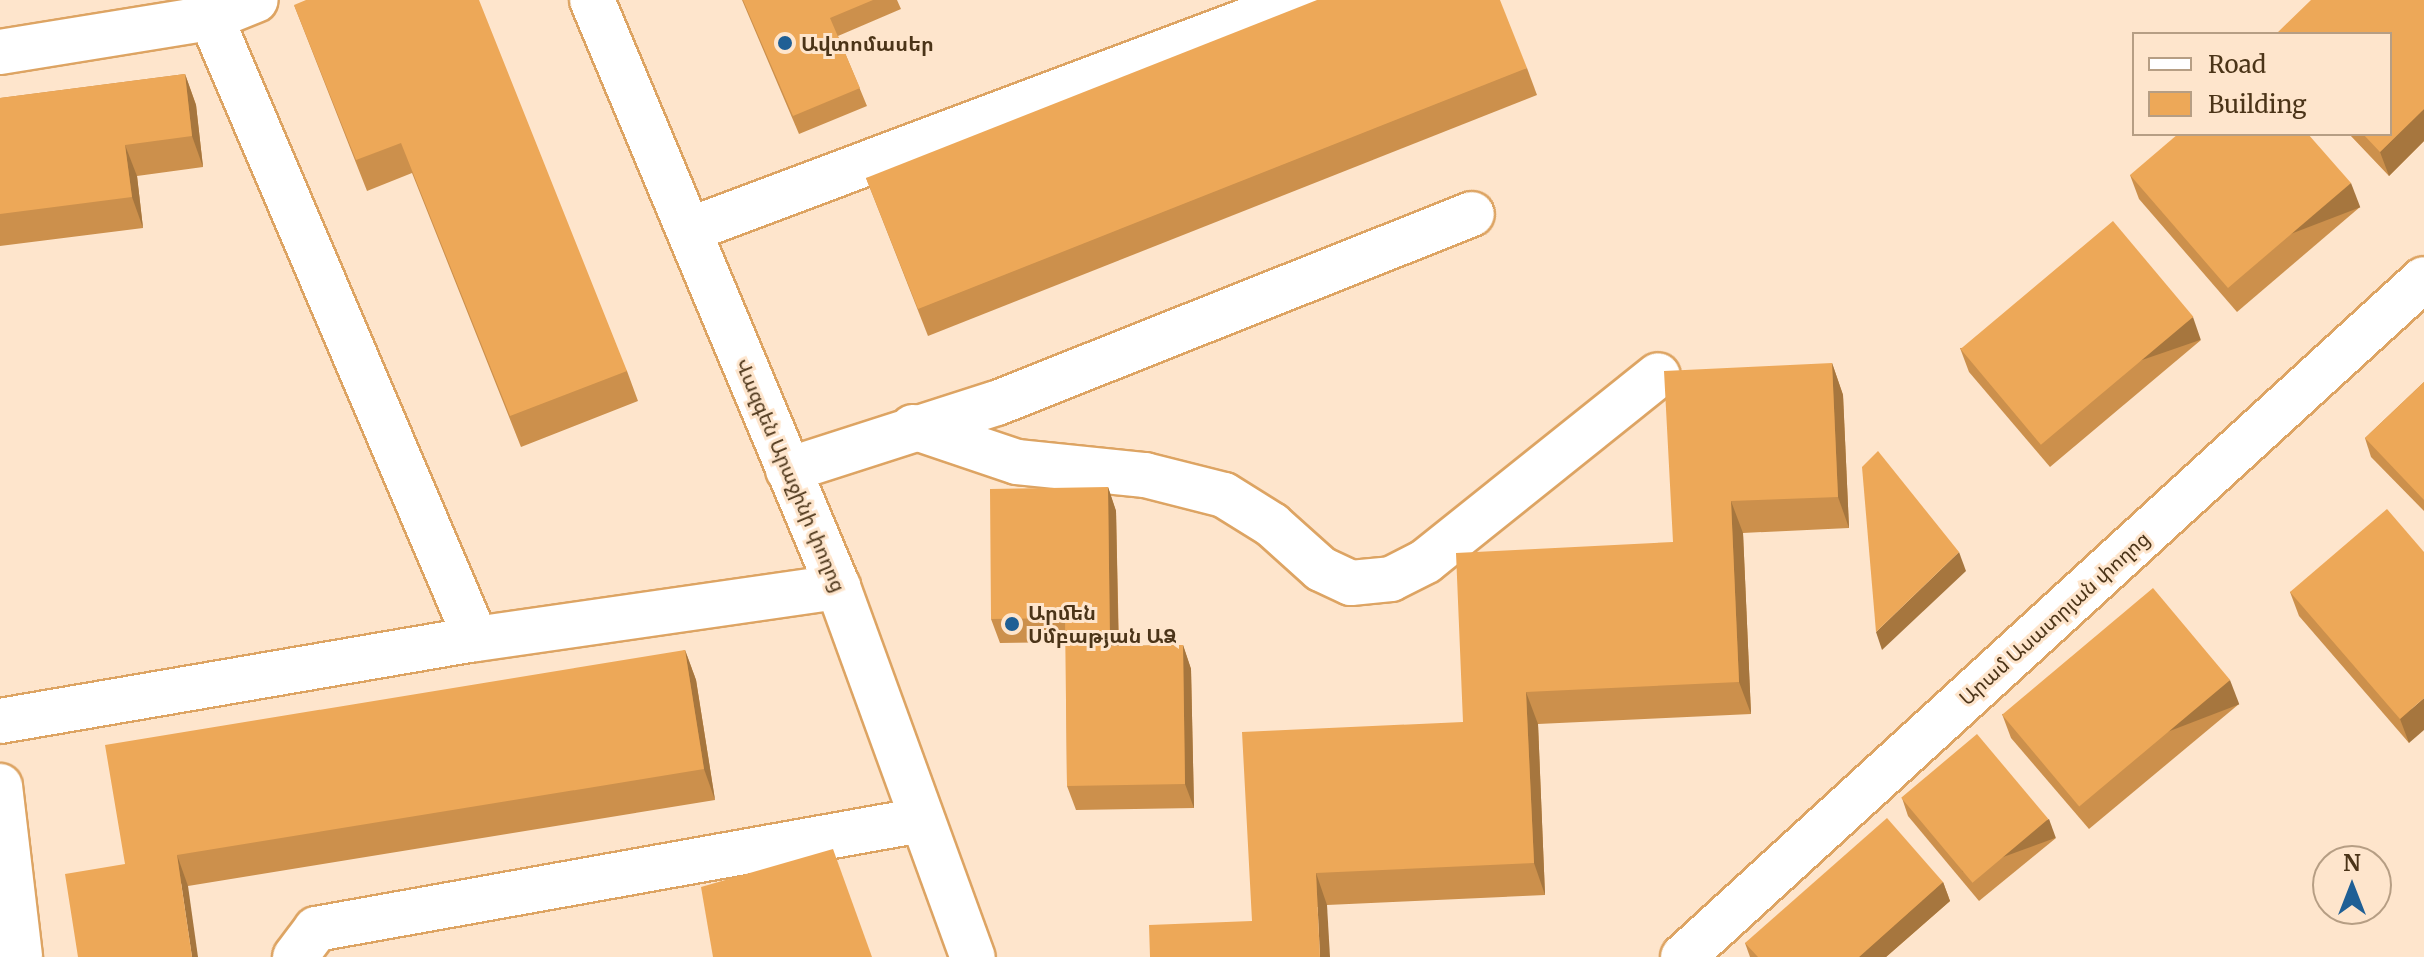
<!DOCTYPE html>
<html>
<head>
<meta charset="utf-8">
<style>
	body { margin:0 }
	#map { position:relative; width:2424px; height:957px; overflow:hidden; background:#fee5cc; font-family:Merriweather,"Noto Sans Armenian",serif }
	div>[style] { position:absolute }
	.roads { filter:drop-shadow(2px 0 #dda463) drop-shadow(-2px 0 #dda463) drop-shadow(0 2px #dda463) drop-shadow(0 -2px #dda463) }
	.minor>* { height:44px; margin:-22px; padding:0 22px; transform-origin:22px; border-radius:22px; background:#fff }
	.wall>* { inset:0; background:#cc904c }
	.shaded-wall>* { inset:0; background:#a6763e; transform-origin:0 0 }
	.building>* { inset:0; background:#eda858; transform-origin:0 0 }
	.dots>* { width:22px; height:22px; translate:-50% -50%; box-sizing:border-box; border:4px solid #fee5cc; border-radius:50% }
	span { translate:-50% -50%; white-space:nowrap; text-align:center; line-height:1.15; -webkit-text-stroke:6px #fee5cc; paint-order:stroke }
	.poi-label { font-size:20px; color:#4b3418; font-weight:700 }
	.left { translate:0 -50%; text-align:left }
	.street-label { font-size:20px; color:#4b3418 }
	.legend { position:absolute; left:2132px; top:32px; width:260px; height:104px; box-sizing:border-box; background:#fee5cc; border:2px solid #b69e84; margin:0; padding:10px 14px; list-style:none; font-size:24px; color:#4b3418 }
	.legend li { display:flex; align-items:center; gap:16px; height:40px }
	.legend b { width:40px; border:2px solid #b69e84 }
	.north { position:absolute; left:2312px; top:845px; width:80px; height:80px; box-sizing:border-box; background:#fee5cc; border:2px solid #b69e84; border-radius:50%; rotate:0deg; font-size:22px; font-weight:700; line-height:32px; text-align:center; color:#4b3418 }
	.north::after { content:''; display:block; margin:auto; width:28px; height:36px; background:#1f5f95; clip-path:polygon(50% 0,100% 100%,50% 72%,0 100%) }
</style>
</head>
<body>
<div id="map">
	<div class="roads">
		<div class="minor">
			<div style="left:592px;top:0;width:636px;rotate:67.26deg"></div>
			<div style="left:838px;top:587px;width:394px;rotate:70deg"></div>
			<div style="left:211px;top:18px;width:675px;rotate:66.89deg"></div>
			<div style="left:0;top:52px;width:214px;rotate:-9.2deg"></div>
			<div style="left:211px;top:18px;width:48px;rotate:-21.8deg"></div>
			<div style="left:689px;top:230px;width:655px;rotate:-20.57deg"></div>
			<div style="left:913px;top:427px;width:110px;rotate:18.6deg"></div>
			<div style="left:1017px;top:462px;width:129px;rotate:5.8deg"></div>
			<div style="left:1145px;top:475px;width:81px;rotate:14.2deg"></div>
			<div style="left:1224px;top:495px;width:57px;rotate:32deg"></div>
			<div style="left:1272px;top:525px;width:66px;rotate:41.9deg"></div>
			<div style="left:1321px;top:569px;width:33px;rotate:25deg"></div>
			<div style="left:1351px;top:583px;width:40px;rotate:-5.7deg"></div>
			<div style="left:1391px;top:579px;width:39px;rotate:-27deg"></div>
			<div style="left:1426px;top:561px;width:297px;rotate:-38.7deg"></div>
			<div style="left:788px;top:470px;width:219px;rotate:-17.8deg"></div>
			<div style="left:997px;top:403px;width:511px;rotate:-21.7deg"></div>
			<div style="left:0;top:721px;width:483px;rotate:-9.8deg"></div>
			<div style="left:476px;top:639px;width:366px;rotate:-8.2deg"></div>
			<div style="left:0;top:786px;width:172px;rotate:83.3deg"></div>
			<div style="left:295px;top:957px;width:35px;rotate:-53deg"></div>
			<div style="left:316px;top:929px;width:615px;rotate:-10.21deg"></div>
			<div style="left:1683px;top:957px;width:1004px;rotate:-42.46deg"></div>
		</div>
	</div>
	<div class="wall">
		<div style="clip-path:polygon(742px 0,897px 0,901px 9px,838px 36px,867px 106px,799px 134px)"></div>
		<div style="clip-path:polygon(2424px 0,2424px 141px,2389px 176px,2349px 134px,2390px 134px)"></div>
		<div style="clip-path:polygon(294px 5px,627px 371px,638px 401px,521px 447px,412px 173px,367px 191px)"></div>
		<div style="clip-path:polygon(1527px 68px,1537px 95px,928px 336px,866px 178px)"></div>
		<div style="clip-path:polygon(185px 74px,196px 105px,203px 167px,137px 176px,143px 228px,0 246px,0 98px)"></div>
		<div style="clip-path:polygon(2130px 175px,2360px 207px,2237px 312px,2139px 199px)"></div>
		<div style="clip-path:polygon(2201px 340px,2050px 467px,1969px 372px,1960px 348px)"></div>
		<div style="clip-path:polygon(1832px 363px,1843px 395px,1849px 528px,1743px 533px,1751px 714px,1538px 724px,1545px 895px,1327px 905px,1252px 921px,1463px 722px,1673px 542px)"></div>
		<div style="clip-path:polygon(2424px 382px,2424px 511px,2371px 457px,2365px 438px)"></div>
		<div style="clip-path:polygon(1108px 487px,1116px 511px,1119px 646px,1183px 645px,1191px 669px,1194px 808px,1076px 810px,1067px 786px,1066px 642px,1000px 643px,991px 619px)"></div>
		<div style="clip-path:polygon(2424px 552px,2409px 743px,2299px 616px,2290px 592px)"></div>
		<div style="clip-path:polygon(685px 650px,696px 680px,715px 800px,188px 886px,125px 864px)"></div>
		<div style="clip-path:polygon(2239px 704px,2089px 829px,2011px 738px,2002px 714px)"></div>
		<div style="clip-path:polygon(1902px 798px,2056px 838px,1979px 901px,1908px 816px)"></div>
		<div style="clip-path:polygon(1943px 882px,1950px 901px,1886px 957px,1750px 957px,1745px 943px)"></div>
	</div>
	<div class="shaded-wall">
		<div style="clip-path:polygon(185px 74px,196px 105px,203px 167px,192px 136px)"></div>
		<div style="clip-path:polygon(2424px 109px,2424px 141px,2389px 176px,2380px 152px)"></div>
		<div style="clip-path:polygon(125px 145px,137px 176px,143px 228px,132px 197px)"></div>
		<div style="left:2351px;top:183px;width:26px;height:162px;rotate:69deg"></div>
		<div style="left:2193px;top:317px;width:24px;height:198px;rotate:71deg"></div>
		<div style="clip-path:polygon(1832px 363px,1843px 395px,1849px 528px,1838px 497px)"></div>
		<div style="clip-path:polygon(1108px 487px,1116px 511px,1119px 670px,1110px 646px)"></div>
		<div style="clip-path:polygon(1731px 501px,1743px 533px,1751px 714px,1739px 682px)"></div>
		<div style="clip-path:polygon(1959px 552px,1966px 571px,1882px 650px,1876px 632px)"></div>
		<div style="clip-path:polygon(1183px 645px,1191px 669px,1194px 808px,1185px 784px)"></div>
		<div style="clip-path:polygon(685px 650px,696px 680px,715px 800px,704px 769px)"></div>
		<div style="left:2230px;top:680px;width:26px;height:195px;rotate:69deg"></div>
		<div style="clip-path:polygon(1526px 692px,1538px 724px,1545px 895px,1534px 863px)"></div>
		<div style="clip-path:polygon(2424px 698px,2424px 730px,2409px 743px,2400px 719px)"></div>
		<div style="left:2049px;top:819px;width:20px;height:99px;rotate:70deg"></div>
		<div style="clip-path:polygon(177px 855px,188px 886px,198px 957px,192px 957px)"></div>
		<div style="clip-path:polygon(1316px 873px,1327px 905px,1330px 957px,1320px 957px)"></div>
		<div style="clip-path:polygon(1943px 882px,1950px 901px,1886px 957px,1859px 957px)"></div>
	</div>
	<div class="building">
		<div style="clip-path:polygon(306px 0,479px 0,627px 371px,510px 416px,401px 143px,356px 160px,294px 5px)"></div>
		<div style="clip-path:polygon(743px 0,873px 0,830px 18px,860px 88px,793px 116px)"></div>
		<div style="clip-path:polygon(1317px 0,1500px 0,1527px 68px,918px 309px,866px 178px)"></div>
		<div style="clip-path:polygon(2311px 0,2424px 0,2424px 109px,2380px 152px,2363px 134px,2390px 134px,2390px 34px,2276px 34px)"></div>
		<div style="clip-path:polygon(185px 74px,192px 136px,125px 145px,132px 197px,0 214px,0 98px)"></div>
		<div style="clip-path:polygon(2178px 134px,2308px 134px,2351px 183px,2228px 288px,2130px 175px)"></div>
		<div style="left:2113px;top:221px;width:125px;height:199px;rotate:50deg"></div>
		<div style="clip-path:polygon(1832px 363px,1838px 497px,1731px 501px,1739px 682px,1526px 692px,1534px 863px,1316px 873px,1320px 957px,1150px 957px,1149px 925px,1252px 921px,1242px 732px,1463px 722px,1456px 553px,1673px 542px,1664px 371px)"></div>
		<div style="clip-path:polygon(2424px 382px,2424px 500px,2365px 438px)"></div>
		<div style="clip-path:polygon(1878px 451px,1959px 552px,1876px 632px,1862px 467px)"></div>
		<div style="clip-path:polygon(1108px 487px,1110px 646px,1183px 645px,1185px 784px,1067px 786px,1065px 618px,991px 619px,990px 489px)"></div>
		<div style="clip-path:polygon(2387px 509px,2424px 552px,2424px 698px,2400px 719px,2290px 592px)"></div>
		<div style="left:2153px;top:588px;width:120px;height:197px;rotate:50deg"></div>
		<div style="clip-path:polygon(685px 650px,704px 769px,177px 855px,192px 957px,78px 957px,65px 874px,125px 864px,105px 745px)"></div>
		<div style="left:1977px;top:734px;width:111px;height:99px;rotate:50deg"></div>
		<div style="clip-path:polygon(1887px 818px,1943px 882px,1859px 957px,1758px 957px,1745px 943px)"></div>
		<div style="clip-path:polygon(833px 849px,872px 957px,713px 957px,701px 887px)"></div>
	</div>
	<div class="dots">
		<div style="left:785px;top:43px;background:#1f5f95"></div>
		<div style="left:1012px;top:624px;background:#1f5f95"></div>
	</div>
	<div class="poi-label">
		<span class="left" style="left:801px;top:43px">Ավտոմասեր</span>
		<span class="left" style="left:1028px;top:624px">Արմեն<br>Սմբաթյան ԱՁ</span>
	</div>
	<div class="street-label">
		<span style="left:791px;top:475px;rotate:67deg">Վազգեն Արաջինի փողոց</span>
		<span style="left:2054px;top:618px;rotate:-42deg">Արամ Ասատրյան փողոց</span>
	</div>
	<ul class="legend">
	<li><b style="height:10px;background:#fff"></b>Road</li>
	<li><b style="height:22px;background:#eda858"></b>Building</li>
	</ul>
	<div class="north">N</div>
</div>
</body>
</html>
